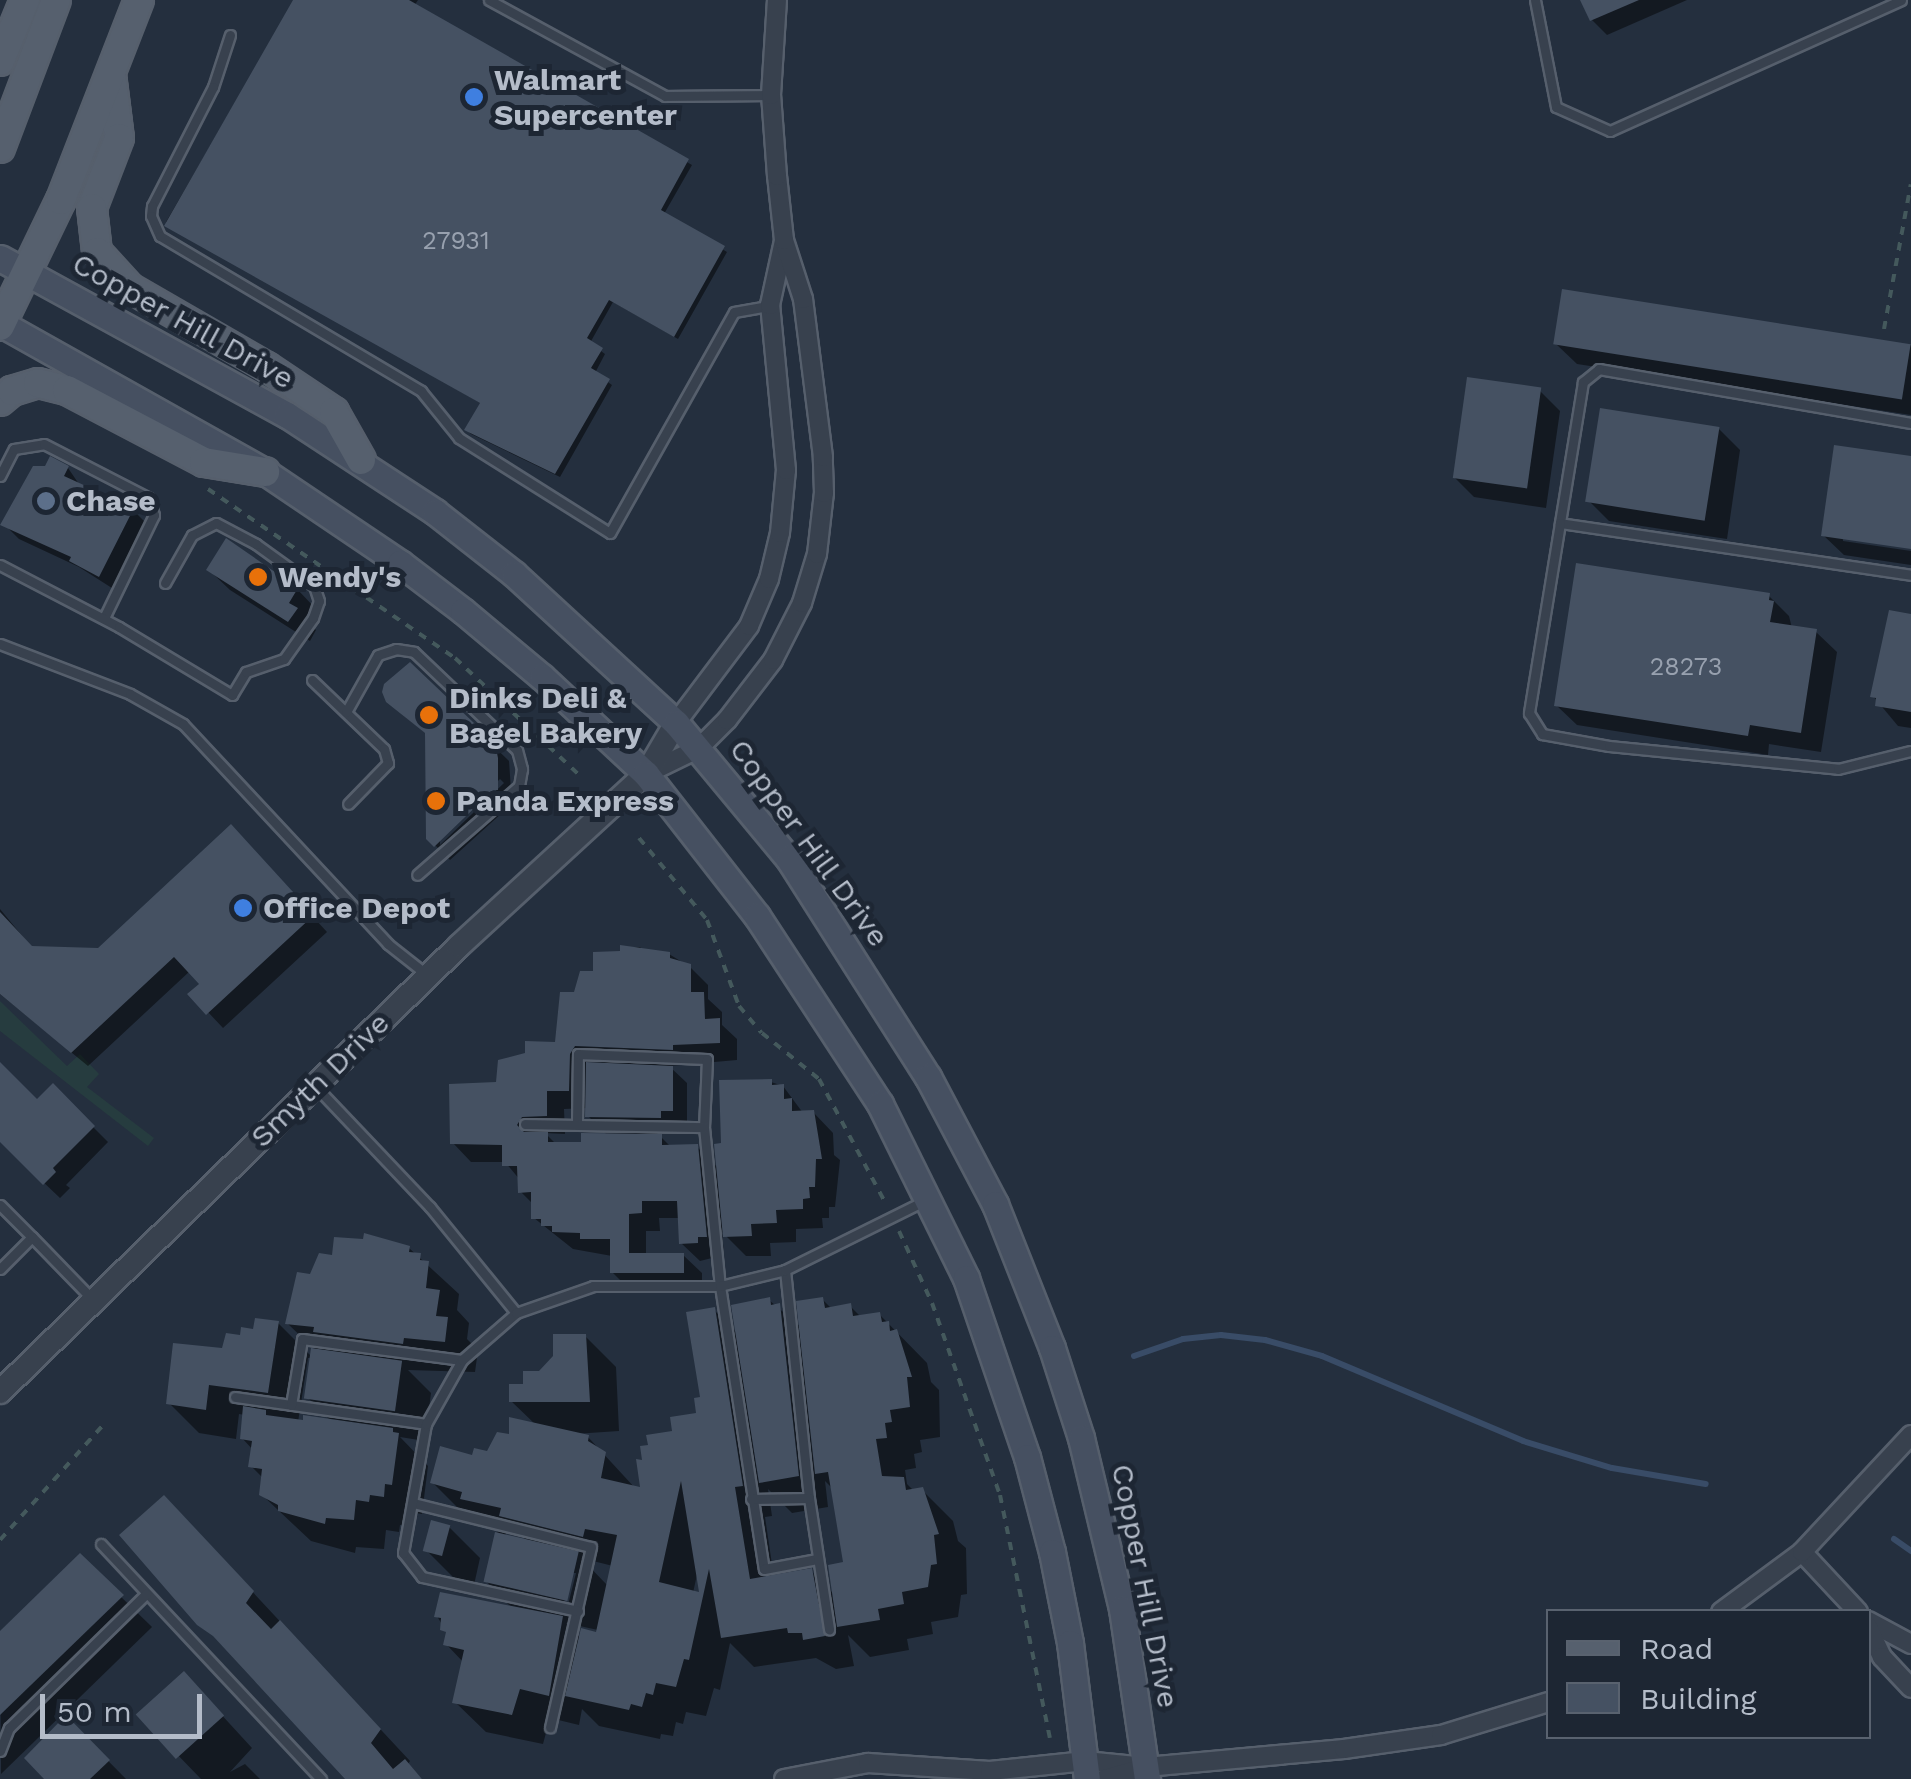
<!DOCTYPE html>
<html>
<head>
<meta charset="utf-8">
<style>
	body { margin:0 }
	#map { position:relative; width:1911px; height:1779px; overflow:hidden; background:#242f3e; font-family:"Work Sans",sans-serif }
	div>[style] { position:absolute }
	.green>* { inset:0; background:#263c3f }
	.shadow>* { inset:0; background:#0007 }
	.stream>* { height:6px; margin:-3px; padding:0 3px; transform-origin:3px; border-radius:3px; background:#394c67 }
	.building>* { inset:0; background:#455162; transform-origin:0 0 }
	.path>* { height:4px; margin-top:-2px; transform-origin:0; background:repeating-linear-gradient(90deg,#44595c 0 8px,transparent 0 16px) }
	.roads { filter:drop-shadow(2px 0 #565f6c) drop-shadow(-2px 0 #565f6c) drop-shadow(0 2px #565f6c) drop-shadow(0 -2px #565f6c) }
	.service>* { height:9px; margin:-4.5px; padding:0 4.5px; transform-origin:4.5px; border-radius:4.5px; background:#38414e }
	.minor>* { height:18px; margin:-9px; padding:0 9px; transform-origin:9px; border-radius:9px; background:#38414e }
	.tertiary>* { height:22px; margin:-11px; padding:0 11px; transform-origin:11px; border-radius:11px; background:#38414e }
	.secondary>* { height:25px; margin:-12.5px; padding:0 12.5px; transform-origin:12.5px; border-radius:12.5px; background:#465061 }
	.primary>* { height:28px; margin:-14px; padding:0 14px; transform-origin:14px; border-radius:14px; background:#56606e }
	.dots>* { width:28px; height:28px; translate:-50% -50%; box-sizing:border-box; border:5px solid #1d2633; border-radius:50% }
	span { translate:-50% -50%; white-space:nowrap; text-align:center; line-height:1.15; -webkit-text-stroke:10px #1d2633; paint-order:stroke }
	.number-label { font-size:25px; color:#98a1af }
	.number-label span { -webkit-text-stroke-width:0 }
	.poi-label { font-size:30px; color:#b4bcc9; font-weight:700 }
	.left { translate:0 -50%; text-align:left }
	.street-label { font-size:30px; color:#b4bcc9 }
	.legend { position:absolute; left:1546px; top:1609px; width:325px; height:130px; box-sizing:border-box; background:#1d2633; border:2px solid #59626f; margin:0; padding:12px 18px; list-style:none; font-size:30px; color:#b4bcc9 }
	.legend li { display:flex; align-items:center; gap:20px; height:50px }
	.legend b { width:50px; border:2px solid #59626f }
	.scale { position:absolute; left:40px; top:1694px; width:162px; height:45px; box-sizing:border-box; border:5px solid #b4bcc9; border-top:0; padding-left:12px; font-size:30px; line-height:35px; white-space:nowrap; color:#b4bcc9; -webkit-text-stroke:8px #1d2633; paint-order:stroke }
</style>
</head>
<body>
<div id="map">
	<div class="green">
		<div style="clip-path:polygon(0 1001px,67px 1066px,80px 1054px,99px 1074px,87px 1087px,154px 1138px,148px 1146px,0 1031px)"></div>
	</div>
	<div class="shadow">
		<div style="clip-path:polygon(295px 0,418px 0,414px 6px,692px 165px,664px 214px,727px 252px,678px 339px,613px 302px,590px 343px,605px 354px,595px 373px,612px 385px,560px 477px,471px 434px,467px 430px,482px 404px,166px 222px)"></div>
		<div style="clip-path:polygon(1583px 0,1687px 0,1607px 35px,1592px 20px)"></div>
		<div style="clip-path:polygon(1556px 344px,1911px 345px,1911px 415px,1577px 364px)"></div>
		<div style="clip-path:polygon(1540px 391px,1560px 411px,1546px 508px,1474px 497px,1454px 477px)"></div>
		<div style="clip-path:polygon(1719px 429px,1740px 450px,1727px 539px,1609px 521px,1589px 501px)"></div>
		<div style="clip-path:polygon(1911px 459px,1911px 546px,1843px 536px,1843px 541px,1911px 551px,1911px 565px,1844px 555px,1823px 535px)"></div>
		<div style="clip-path:polygon(51px 460px,68px 468px,81px 487px,133px 510px,148px 525px,115px 590px,79px 567px,19px 539px,4px 524px)"></div>
		<div style="clip-path:polygon(209px 570px,297px 589px,317px 610px,309px 623px,316px 630px,310px 641px,230px 590px)"></div>
		<div style="clip-path:polygon(1769px 596px,1789px 616px,1792px 628px,1816px 632px,1837px 652px,1821px 752px,1769px 744px,1768px 755px,1577px 725px,1556px 705px)"></div>
		<div style="clip-path:polygon(1911px 616px,1911px 728px,1898px 726px,1873px 696px)"></div>
		<div style="clip-path:polygon(evenodd,410px 665px,509px 761px,512px 804px,450px 860px,428px 838px,428px 735px,404px 716px,410px 665px,500px 779px,504px 783px,440px 845px,440px 838px,500px 779px)"></div>
		<div style="clip-path:polygon(245px 843px,327px 932px,223px 1028px,191px 994px,202px 984px,190px 971px,88px 1066px,0 994px,0 909px,33px 949px,98px 950px)"></div>
		<div style="clip-path:polygon(evenodd,640px 947px,646px 953px,669px 954px,690px 967px,708px 985px,708px 999px,722px 1012px,722px 1025px,737px 1039px,737px 1060px,669px 1066px,687px 1083px,687px 1125px,675px 1125px,675px 1132px,656px 1132px,671px 1147px,697px 1147px,719px 1169px,724px 1146px,771px 1082px,783px 1086px,803px 1113px,813px 1112px,833px 1133px,834px 1155px,840px 1160px,835px 1207px,829px 1207px,829px 1218px,822px 1218px,823px 1228px,796px 1229px,796px 1242px,770px 1243px,771px 1256px,746px 1256px,722px 1232px,724px 1255px,700px 1261px,681px 1243px,680px 1218px,659px 1218px,660px 1231px,646px 1231px,646px 1255px,683px 1255px,702px 1273px,702px 1290px,631px 1291px,612px 1272px,612px 1256px,573px 1249px,534px 1218px,534px 1205px,520px 1191px,520px 1180px,505px 1162px,471px 1162px,453px 1143px,499px 1084px,558px 1044px,576px 995px,596px 973px,623px 954px,623px 948px,640px 947px,588px 1108px,588px 1116px,608px 1136px,584px 1144px,556px 1144px,545px 1133px,565px 1134px,564px 1109px,588px 1108px)"></div>
		<div style="clip-path:polygon(0 1065px,37px 1103px,53px 1087px,108px 1142px,66px 1185px,70px 1188px,60px 1198px,0 1141px)"></div>
		<div style="clip-path:polygon(evenodd,409px 1248px,459px 1294px,457px 1310px,469px 1323px,467px 1339px,478px 1350px,475px 1372px,408px 1370px,431px 1393px,425px 1441px,400px 1437px,428px 1466px,422px 1514px,415px 1513px,414px 1526px,400px 1525px,399px 1532px,386px 1530px,384px 1549px,356px 1547px,355px 1553px,311px 1541px,261px 1494px,263px 1478px,251px 1466px,253px 1450px,242px 1438px,245px 1415px,239px 1414px,236px 1439px,199px 1433px,169px 1403px,224px 1351px,278px 1323px,313px 1358px,314px 1349px,287px 1323px,312px 1276px,334px 1257px,409px 1248px,308px 1358px,313px 1358px,308px 1398px,331px 1421px,298px 1422px,308px 1358px)"></div>
		<div style="clip-path:polygon(evenodd,822px 1299px,832px 1309px,850px 1306px,861px 1317px,879px 1314px,927px 1363px,931px 1382px,939px 1390px,940px 1437px,920px 1440px,922px 1452px,914px 1454px,916px 1468px,905px 1470px,907px 1484px,914px 1491px,922px 1490px,953px 1521px,958px 1541px,966px 1548px,967px 1594px,961px 1595px,958px 1617px,931px 1622px,933px 1634px,907px 1639px,909px 1650px,870px 1657px,848px 1635px,854px 1666px,836px 1669px,816px 1658px,754px 1667px,730px 1643px,720px 1690px,714px 1688px,706px 1716px,686px 1712px,683px 1724px,676px 1722px,673px 1736px,661px 1734px,660px 1739px,599px 1726px,582px 1709px,579px 1725px,550px 1718px,543px 1744px,486px 1732px,455px 1702px,464px 1663px,446px 1644px,448px 1635px,437px 1616px,513px 1609px,486px 1581px,498px 1530px,483px 1519px,463px 1513px,432px 1482px,536px 1425px,511px 1401px,585px 1336px,616px 1367px,619px 1431px,574px 1434px,588px 1437px,635px 1488px,643px 1490px,646px 1463px,699px 1415px,714px 1310px,738px 1334px,769px 1300px,802px 1328px,822px 1299px,825px 1481px,833px 1489px,846px 1564px,835px 1595px,811px 1571px,774px 1578px,765px 1517px,772px 1516px,768px 1489px,792px 1513px,828px 1507px,825px 1481px,822px 1299px,506px 1532px,522px 1536px,529px 1543px,505px 1537px,506px 1532px,822px 1299px,581px 1558px,613px 1566px,608px 1586px,581px 1558px,822px 1299px,698px 1570px,702px 1595px,693px 1593px,698px 1570px,822px 1299px,571px 1573px,576px 1573px,566px 1613px,562px 1612px,571px 1573px,822px 1299px,566px 1623px,598px 1630px,598px 1635px,581px 1638px,566px 1623px)"></div>
		<div style="clip-path:polygon(449px 1527px,480px 1558px,474px 1585px,457px 1581px,426px 1550px)"></div>
		<div style="clip-path:polygon(194px 1529px,410px 1761px,408px 1764px,422px 1779px,349px 1779px)"></div>
		<div style="clip-path:polygon(80px 1557px,152px 1627px,1px 1774px,0 1633px)"></div>
		<div style="clip-path:polygon(184px 1674px,252px 1748px,230px 1772px,245px 1764px,260px 1779px,201px 1779px,140px 1716px)"></div>
		<div style="clip-path:polygon(66px 1718px,126px 1779px,48px 1779px)"></div>
	</div>
	<div class="stream">
		<div style="left:1134px;top:1356px;width:52px;rotate:-19.1deg"></div>
		<div style="left:1183px;top:1339px;width:38px;rotate:-6deg"></div>
		<div style="left:1221px;top:1335px;width:44px;rotate:6.5deg"></div>
		<div style="left:1265px;top:1340px;width:59px;rotate:15.7deg"></div>
		<div style="left:1322px;top:1356px;width:218px;rotate:22.9deg"></div>
		<div style="left:1523px;top:1441px;width:93px;rotate:16.9deg"></div>
		<div style="left:1612px;top:1468px;width:95px;rotate:9.7deg"></div>
		<div style="left:1894px;top:1539px;width:21px;rotate:35deg"></div>
	</div>
	<div class="building">
		<div style="clip-path:polygon(293px 0,409px 0,689px 159px,661px 210px,725px 246px,674px 337px,609px 300px,587px 338px,603px 348px,591px 368px,610px 379px,555px 474px,464px 430px,480px 403px,164px 226px)"></div>
		<div style="clip-path:polygon(1580px 0,1639px 0,1590px 21px)"></div>
		<div style="left:1562px;top:289px;width:353px;height:56px;rotate:9deg"></div>
		<div style="left:1467px;top:377px;width:75px;height:102px;rotate:8deg"></div>
		<div style="left:1600px;top:408px;width:121px;height:95px;rotate:9deg"></div>
		<div style="clip-path:polygon(1834px 445px,1911px 456px,1911px 549px,1821px 536px)"></div>
		<div style="clip-path:polygon(50px 456px,69px 466px,64px 476px,134px 508px,99px 577px,69px 561px,71px 557px,0 525px,33px 466px,45px 466px)"></div>
		<div style="clip-path:polygon(226px 538px,298px 588px,289px 603px,298px 608px,288px 622px,206px 570px)"></div>
		<div style="clip-path:polygon(1576px 563px,1770px 593px,1769px 600px,1774px 601px,1770px 622px,1817px 629px,1801px 733px,1750px 725px,1748px 736px,1554px 706px)"></div>
		<div style="clip-path:polygon(1889px 610px,1911px 614px,1911px 712px,1875px 706px,1876px 698px,1870px 697px)"></div>
		<div style="clip-path:polygon(410px 662px,495px 743px,498px 758px,498px 790px,493px 790px,434px 847px,426px 839px,425px 733px,386px 702px,382px 692px,384px 684px)"></div>
		<div style="clip-path:polygon(231px 824px,314px 915px,206px 1015px,187px 994px,199px 984px,174px 957px,71px 1053px,0 994px,0 912px,32px 946px,98px 948px)"></div>
		<div style="clip-path:polygon(620px 945px,670px 952px,670px 958px,691px 964px,691px 992px,704px 992px,705px 1019px,720px 1018px,720px 1043px,673px 1045px,673px 1050px,575px 1046px,570px 1054px,569px 1091px,547px 1091px,547px 1116px,522px 1117px,517px 1125px,524px 1132px,548px 1132px,548px 1142px,581px 1142px,581px 1133px,662px 1134px,662px 1145px,698px 1144px,707px 1237px,698px 1237px,698px 1243px,679px 1244px,677px 1201px,642px 1201px,642px 1213px,629px 1214px,629px 1253px,684px 1253px,684px 1273px,610px 1273px,610px 1239px,580px 1239px,580px 1233px,552px 1232px,552px 1226px,541px 1226px,541px 1219px,531px 1219px,531px 1192px,518px 1193px,517px 1166px,502px 1166px,502px 1145px,450px 1144px,449px 1084px,496px 1082px,498px 1060px,525px 1053px,525px 1041px,555px 1042px,560px 992px,574px 992px,580px 971px,593px 971px,593px 952px,620px 951px)"></div>
		<div style="clip-path:polygon(0 1062px,37px 1099px,53px 1083px,95px 1126px,53px 1168px,56px 1172px,43px 1185px,0 1142px)"></div>
		<div style="clip-path:polygon(586px 1062px,673px 1066px,673px 1111px,661px 1111px,661px 1118px,585px 1117px)"></div>
		<div style="clip-path:polygon(772px 1079px,772px 1085px,784px 1084px,784px 1099px,792px 1098px,792px 1111px,814px 1110px,822px 1159px,816px 1159px,815px 1187px,809px 1187px,810px 1198px,803px 1199px,803px 1209px,776px 1210px,777px 1223px,751px 1224px,752px 1236px,723px 1237px,714px 1144px,721px 1143px,719px 1080px)"></div>
		<div style="clip-path:polygon(364px 1233px,410px 1246px,409px 1252px,421px 1253px,420px 1260px,429px 1261px,426px 1288px,440px 1290px,436px 1316px,448px 1317px,445px 1342px,404px 1338px,403px 1344px,313px 1332px,314px 1327px,285px 1324px,297px 1272px,310px 1274px,319px 1253px,332px 1255px,334px 1237px,363px 1239px)"></div>
		<div style="clip-path:polygon(770px 1297px,771px 1305px,780px 1303px,799px 1476px,759px 1483px,731px 1305px)"></div>
		<div style="clip-path:polygon(823px 1297px,825px 1308px,851px 1303px,853px 1316px,880px 1312px,882px 1322px,889px 1321px,890px 1331px,897px 1329px,912px 1377px,907px 1377px,910px 1407px,890px 1410px,892px 1422px,885px 1423px,887px 1438px,876px 1439px,882px 1476px,904px 1477px,906px 1490px,923px 1487px,939px 1534px,934px 1535px,937px 1564px,931px 1565px,928px 1587px,902px 1592px,904px 1604px,878px 1609px,880px 1620px,837px 1627px,828px 1565px,843px 1562px,828px 1472px,815px 1474px,796px 1301px)"></div>
		<div style="clip-path:polygon(evenodd,715px 1307px,743px 1486px,735px 1487px,750px 1579px,812px 1568px,825px 1636px,803px 1640px,802px 1633px,788px 1633px,787px 1628px,721px 1638px,709px 1569px,689px 1660px,684px 1659px,676px 1687px,656px 1683px,653px 1695px,646px 1693px,642px 1707px,631px 1704px,629px 1710px,565px 1696px,581px 1628px,596px 1632px,617px 1535px,585px 1529px,583px 1537px,499px 1516px,501px 1508px,460px 1499px,462px 1492px,430px 1483px,440px 1446px,472px 1455px,474px 1448px,487px 1451px,497px 1432px,509px 1434px,509px 1417px,589px 1435px,588px 1441px,606px 1452px,601px 1478px,640px 1487px,636px 1459px,642px 1460px,640px 1446px,648px 1445px,646px 1435px,672px 1431px,670px 1417px,696px 1413px,694px 1398px,700px 1397px,686px 1312px,715px 1307px,681px 1481px,699px 1592px,659px 1582px,681px 1481px)"></div>
		<div style="clip-path:polygon(255px 1318px,279px 1321px,268px 1393px,209px 1385px,206px 1410px,166px 1404px,173px 1343px,222px 1348px,226px 1333px,240px 1335px,241px 1327px,253px 1329px)"></div>
		<div style="clip-path:polygon(553px 1334px,586px 1334px,590px 1402px,509px 1402px,509px 1384px,523px 1384px,523px 1371px,539px 1371px,553px 1356px)"></div>
		<div style="left:311px;top:1348px;width:92px;height:51px;rotate:8deg"></div>
		<div style="clip-path:polygon(243px 1406px,266px 1410px,266px 1415px,303px 1420px,303px 1415px,393px 1428px,393px 1432px,399px 1433px,392px 1485px,385px 1484px,384px 1497px,370px 1495px,369px 1502px,356px 1500px,354px 1520px,326px 1518px,325px 1524px,278px 1511px,278px 1505px,259px 1495px,262px 1469px,248px 1467px,252px 1441px,240px 1439px)"></div>
		<div style="clip-path:polygon(164px 1495px,254px 1591px,246px 1603px,271px 1629px,280px 1620px,381px 1729px,371px 1743px,393px 1769px,405px 1759px,422px 1779px,345px 1779px,213px 1636px,197px 1625px,119px 1535px)"></div>
		<div style="left:431px;top:1520px;width:20px;height:32px;rotate:15deg"></div>
		<div style="left:495px;top:1532px;width:86px;height:51px;rotate:13deg"></div>
		<div style="clip-path:polygon(80px 1553px,124px 1595px,0 1715px,0 1631px)"></div>
		<div style="clip-path:polygon(440px 1592px,563px 1616px,549px 1696px,520px 1689px,512px 1715px,452px 1703px,464px 1650px,443px 1645px,446px 1632px,440px 1630px,441px 1618px,434px 1617px)"></div>
		<div style="left:184px;top:1671px;width:60px;height:65px;rotate:48deg"></div>
		<div style="clip-path:polygon(66px 1715px,110px 1760px,90px 1779px,44px 1779px,24px 1758px)"></div>
	</div>
	<div class="path">
		<div style="left:1884px;top:329px;width:147px;rotate:-79.5deg"></div>
		<div style="left:208px;top:489px;width:299px;rotate:34.4deg"></div>
		<div style="left:455px;top:658px;width:169px;rotate:43.3deg"></div>
		<div style="left:639px;top:838px;width:107px;rotate:50.3deg"></div>
		<div style="left:707px;top:920px;width:92px;rotate:69.6deg"></div>
		<div style="left:739px;top:1006px;width:35px;rotate:50deg"></div>
		<div style="left:762px;top:1033px;width:73px;rotate:38.9deg"></div>
		<div style="left:819px;top:1079px;width:142px;rotate:61.8deg"></div>
		<div style="left:899px;top:1231px;width:79px;rotate:65.4deg"></div>
		<div style="left:932px;top:1303px;width:204px;rotate:70.5deg"></div>
		<div style="left:1000px;top:1495px;width:248px;rotate:78.4deg"></div>
		<div style="left:0;top:1540px;width:157px;rotate:-48.1deg"></div>
	</div>
	<div class="roads">
		<div class="service">
			<div style="left:489px;top:0;width:200px;rotate:28.6deg"></div>
			<div style="left:665px;top:96px;width:106px;rotate:-0.5deg"></div>
			<div style="left:1535px;top:0;width:109px;rotate:78.9deg"></div>
			<div style="left:1556px;top:107px;width:59px;rotate:24deg"></div>
			<div style="left:1610px;top:131px;width:319px;rotate:-24.2deg"></div>
			<div style="left:230px;top:35px;width:55px;rotate:108.1deg"></div>
			<div style="left:213px;top:87px;width:134px;rotate:117.1deg"></div>
			<div style="left:152px;top:206px;width:10px;rotate:96deg"></div>
			<div style="left:151px;top:216px;width:22px;rotate:66deg"></div>
			<div style="left:160px;top:236px;width:304px;rotate:30.7deg"></div>
			<div style="left:421px;top:391px;width:60px;rotate:51deg"></div>
			<div style="left:459px;top:438px;width:178px;rotate:32.2deg"></div>
			<div style="left:610px;top:533px;width:253px;rotate:-60.7deg"></div>
			<div style="left:734px;top:312px;width:36px;rotate:-10deg"></div>
			<div style="left:1911px;top:423px;width:317px;rotate:-170.2deg"></div>
			<div style="left:1599px;top:369px;width:21px;rotate:141deg"></div>
			<div style="left:1583px;top:382px;width:143px;rotate:99.3deg"></div>
			<div style="left:1560px;top:523px;width:355px;rotate:8.4deg"></div>
			<div style="left:0;top:476px;width:30px;rotate:-63deg"></div>
			<div style="left:14px;top:449px;width:30px;rotate:-9deg"></div>
			<div style="left:44px;top:444px;width:118px;rotate:27.2deg"></div>
			<div style="left:149px;top:498px;width:18px;rotate:74deg"></div>
			<div style="left:154px;top:515px;width:114px;rotate:115.9deg"></div>
			<div style="left:1560px;top:523px;width:193px;rotate:99.3deg"></div>
			<div style="left:1529px;top:713px;width:25px;rotate:58deg"></div>
			<div style="left:1542px;top:734px;width:68px;rotate:10.2deg"></div>
			<div style="left:1609px;top:746px;width:230px;rotate:5.7deg"></div>
			<div style="left:1838px;top:769px;width:75px;rotate:-13.9deg"></div>
			<div style="left:0;top:565px;width:134px;rotate:27.5deg"></div>
			<div style="left:119px;top:627px;width:132px;rotate:31deg"></div>
			<div style="left:232px;top:695px;width:27px;rotate:-59deg"></div>
			<div style="left:246px;top:672px;width:40px;rotate:-18.9deg"></div>
			<div style="left:284px;top:659px;width:50px;rotate:-54.7deg"></div>
			<div style="left:313px;top:618px;width:18px;rotate:-71deg"></div>
			<div style="left:319px;top:601px;width:16px;rotate:-108deg"></div>
			<div style="left:314px;top:586px;width:72px;rotate:-144.1deg"></div>
			<div style="left:256px;top:544px;width:45px;rotate:-152.3deg"></div>
			<div style="left:216px;top:523px;width:27px;rotate:153deg"></div>
			<div style="left:192px;top:535px;width:55px;rotate:119.4deg"></div>
			<div style="left:0;top:644px;width:139px;rotate:21deg"></div>
			<div style="left:130px;top:694px;width:61px;rotate:29.5deg"></div>
			<div style="left:183px;top:724px;width:301px;rotate:47deg"></div>
			<div style="left:388px;top:944px;width:48px;rotate:38.3deg"></div>
			<div style="left:312px;top:680px;width:100px;rotate:43.8deg"></div>
			<div style="left:384px;top:749px;width:15px;rotate:74deg"></div>
			<div style="left:388px;top:763px;width:57px;rotate:134.3deg"></div>
			<div style="left:346px;top:712px;width:65px;rotate:-60.7deg"></div>
			<div style="left:378px;top:655px;width:19px;rotate:-18deg"></div>
			<div style="left:396px;top:649px;width:18px;rotate:9deg"></div>
			<div style="left:414px;top:652px;width:142px;rotate:43.6deg"></div>
			<div style="left:517px;top:750px;width:20px;rotate:75deg"></div>
			<div style="left:522px;top:769px;width:17px;rotate:100deg"></div>
			<div style="left:519px;top:786px;width:135px;rotate:138.9deg"></div>
			<div style="left:317px;top:1088px;width:164px;rotate:46.5deg"></div>
			<div style="left:430px;top:1207px;width:136px;rotate:50.9deg"></div>
			<div style="left:577px;top:1122px;width:68px;rotate:-89.2deg"></div>
			<div style="left:578px;top:1054px;width:129px;rotate:2.2deg"></div>
			<div style="left:707px;top:1059px;width:68px;rotate:92.5deg"></div>
			<div style="left:704px;top:1127px;width:160px;rotate:84.3deg"></div>
			<div style="left:720px;top:1286px;width:286px;rotate:81.2deg"></div>
			<div style="left:764px;top:1569px;width:54px;rotate:-10.7deg"></div>
			<div style="left:525px;top:1124px;width:179px;rotate:1deg"></div>
			<div style="left:0;top:1205px;width:45px;rotate:45deg"></div>
			<div style="left:0;top:1269px;width:45px;rotate:-45deg"></div>
			<div style="left:32px;top:1237px;width:88px;rotate:45.9deg"></div>
			<div style="left:785px;top:1270px;width:229px;rotate:84deg"></div>
			<div style="left:809px;top:1498px;width:133px;rotate:81.3deg"></div>
			<div style="left:235px;top:1397px;width:193px;rotate:8deg"></div>
			<div style="left:291px;top:1405px;width:67px;rotate:-80.5deg"></div>
			<div style="left:302px;top:1339px;width:161px;rotate:7.5deg"></div>
			<div style="left:751px;top:1499px;width:58px;rotate:-1deg"></div>
			<div style="left:413px;top:1503px;width:183px;rotate:13.9deg"></div>
			<div style="left:591px;top:1547px;width:185px;rotate:102.8deg"></div>
			<div style="left:101px;top:1544px;width:322px;rotate:46.9deg"></div>
			<div style="left:578px;top:1611px;width:160px;rotate:-167.7deg"></div>
			<div style="left:422px;top:1577px;width:31px;rotate:-128deg"></div>
			<div style="left:403px;top:1553px;width:131px;rotate:-79.9deg"></div>
			<div style="left:426px;top:1424px;width:73px;rotate:-60.6deg"></div>
			<div style="left:462px;top:1360px;width:72px;rotate:-41deg"></div>
			<div style="left:516px;top:1313px;width:82px;rotate:-19.3deg"></div>
			<div style="left:593px;top:1286px;width:127px"></div>
			<div style="left:720px;top:1286px;width:67px;rotate:-13.8deg"></div>
			<div style="left:785px;top:1270px;width:153px;rotate:-26.4deg"></div>
			<div style="left:0;top:1751px;width:25px;rotate:-69deg"></div>
			<div style="left:9px;top:1728px;width:192px;rotate:-44.4deg"></div>
		</div>
		<div class="minor">
			<div style="left:676px;top:723px;width:121px;rotate:-53deg"></div>
			<div style="left:749px;top:626px;width:51px;rotate:-66.9deg"></div>
			<div style="left:769px;top:579px;width:47px;rotate:-76.6deg"></div>
			<div style="left:780px;top:533px;width:63px;rotate:-84.6deg"></div>
			<div style="left:786px;top:470px;width:166px;rotate:-95.5deg"></div>
			<div style="left:770px;top:305px;width:66px;rotate:-77.7deg"></div>
			<div style="left:646px;top:774px;width:59px;rotate:-26.1deg"></div>
			<div style="left:699px;top:748px;width:40px;rotate:-45deg"></div>
			<div style="left:727px;top:720px;width:76px;rotate:-52.5deg"></div>
			<div style="left:773px;top:660px;width:64px;rotate:-63deg"></div>
			<div style="left:802px;top:603px;width:51px;rotate:-73deg"></div>
			<div style="left:817px;top:554px;width:61px;rotate:-83.5deg"></div>
			<div style="left:824px;top:493px;width:36px;rotate:-92deg"></div>
			<div style="left:823px;top:457px;width:159px;rotate:-97.2deg"></div>
			<div style="left:803px;top:299px;width:62px;rotate:-107.9deg"></div>
			<div style="left:784px;top:240px;width:64px;rotate:-96.2deg"></div>
			<div style="left:777px;top:176px;width:81px;rotate:-94.2deg"></div>
			<div style="left:771px;top:95px;width:95px;rotate:-86.4deg"></div>
			<div style="left:1802px;top:1552px;width:82px;rotate:47deg"></div>
			<div style="left:1721px;top:1612px;width:101px;rotate:-36.5deg"></div>
			<div style="left:1802px;top:1552px;width:160px;rotate:-47deg"></div>
			<div style="left:1868px;top:1621px;width:49px;rotate:28.1deg"></div>
			<div style="left:1868px;top:1627px;width:33px;rotate:65deg"></div>
			<div style="left:1882px;top:1657px;width:42px;rotate:46.9deg"></div>
			<div style="left:784px;top:1779px;width:86px;rotate:-10.8deg"></div>
			<div style="left:868px;top:1763px;width:122px;rotate:3.8deg"></div>
			<div style="left:990px;top:1771px;width:96px;rotate:-6deg"></div>
			<div style="left:1085px;top:1761px;width:61px;rotate:5.6deg"></div>
			<div style="left:1146px;top:1767px;width:199px;rotate:-5.2deg"></div>
			<div style="left:1344px;top:1749px;width:98px;rotate:-8.2deg"></div>
			<div style="left:1441px;top:1735px;width:112px;rotate:-17.1deg"></div>
			<div style="left:1105px;top:1779px;width:32px;rotate:-16deg"></div>
		</div>
		<div class="tertiary">
			<div style="left:0;top:1392px;width:640px;rotate:-44.18deg"></div>
			<div style="left:459px;top:946px;width:254px;rotate:-42.6deg"></div>
			<div style="left:646px;top:774px;width:59px;rotate:-59.5deg"></div>
		</div>
		<div class="secondary">
			<div style="left:0;top:258px;width:327px;rotate:28.7deg"></div>
			<div style="left:287px;top:415px;width:177px;rotate:33.2deg"></div>
			<div style="left:435px;top:512px;width:100px;rotate:38.1deg"></div>
			<div style="left:514px;top:574px;width:220px;rotate:42.6deg"></div>
			<div style="left:676px;top:723px;width:177px;rotate:50.3deg"></div>
			<div style="left:789px;top:859px;width:259px;rotate:57.5deg"></div>
			<div style="left:928px;top:1077px;width:144px;rotate:62.2deg"></div>
			<div style="left:995px;top:1204px;width:155px;rotate:68.4deg"></div>
			<div style="left:1052px;top:1348px;width:95px;rotate:72.1deg"></div>
			<div style="left:1081px;top:1438px;width:176px;rotate:76.5deg"></div>
			<div style="left:1122px;top:1609px;width:172px;rotate:81.6deg"></div>
			<div style="left:0;top:323px;width:304px;rotate:29.3deg"></div>
			<div style="left:265px;top:472px;width:163px;rotate:34deg"></div>
			<div style="left:400px;top:563px;width:79px;rotate:37.3deg"></div>
			<div style="left:463px;top:611px;width:103px;rotate:39.9deg"></div>
			<div style="left:542px;top:677px;width:142px;rotate:43deg"></div>
			<div style="left:646px;top:774px;width:180px;rotate:52deg"></div>
			<div style="left:757px;top:916px;width:225px;rotate:56.8deg"></div>
			<div style="left:880px;top:1104px;width:194px;rotate:63.7deg"></div>
			<div style="left:966px;top:1278px;width:189px;rotate:71.2deg"></div>
			<div style="left:1027px;top:1457px;width:98px;rotate:75.3deg"></div>
			<div style="left:1052px;top:1552px;width:93px;rotate:78.8deg"></div>
			<div style="left:1070px;top:1643px;width:137px;rotate:82.9deg"></div>
		</div>
		<div class="primary">
			<div style="left:0;top:61px;width:66px;rotate:-67.7deg"></div>
			<div style="left:111px;top:74px;width:64px;rotate:82.9deg"></div>
			<div style="left:119px;top:138px;width:75px;rotate:111.1deg"></div>
			<div style="left:92px;top:208px;width:44px;rotate:83.5deg"></div>
			<div style="left:97px;top:252px;width:49px;rotate:47.5deg"></div>
			<div style="left:130px;top:288px;width:158px;rotate:30deg"></div>
			<div style="left:267px;top:367px;width:81px;rotate:33.9deg"></div>
			<div style="left:334px;top:412px;width:55px;rotate:60.6deg"></div>
			<div style="left:0;top:148px;width:158px;rotate:-69.3deg"></div>
			<div style="left:0;top:326px;width:140px;rotate:-64.2deg"></div>
			<div style="left:61px;top:200px;width:215px;rotate:-68.7deg"></div>
			<div style="left:0;top:401px;width:16px;rotate:-40deg"></div>
			<div style="left:12px;top:391px;width:27px;rotate:-17deg"></div>
			<div style="left:38px;top:383px;width:30px;rotate:14deg"></div>
			<div style="left:67px;top:390px;width:155px;rotate:27.7deg"></div>
			<div style="left:204px;top:462px;width:62px;rotate:9.3deg"></div>
		</div>
	</div>
	<div class="dots">
		<div style="left:474px;top:97px;background:#3f7fe0"></div>
		<div style="left:46px;top:501px;background:#5c6f8a"></div>
		<div style="left:258px;top:577px;background:#e8710a"></div>
		<div style="left:429px;top:715px;background:#e8710a"></div>
		<div style="left:436px;top:801px;background:#e8710a"></div>
		<div style="left:243px;top:908px;background:#3f7fe0"></div>
	</div>
	<div class="number-label">
		<span style="left:456px;top:241px">27931</span>
		<span style="left:1686px;top:667px">28273</span>
	</div>
	<div class="poi-label">
		<span class="left" style="left:494px;top:97px">Walmart<br>Supercenter</span>
		<span class="left" style="left:66px;top:501px">Chase</span>
		<span class="left" style="left:278px;top:577px">Wendy's</span>
		<span class="left" style="left:449px;top:715px">Dinks Deli &amp;<br>Bagel Bakery</span>
		<span class="left" style="left:456px;top:801px">Panda Express</span>
		<span class="left" style="left:263px;top:908px">Office Depot</span>
	</div>
	<div class="street-label">
		<span style="left:183px;top:321px;rotate:29deg">Copper Hill Drive</span>
		<span style="left:809px;top:843px;rotate:54deg">Copper Hill Drive</span>
		<span style="left:320px;top:1080px;rotate:-44deg">Smyth Drive</span>
		<span style="left:1145px;top:1586px;rotate:79deg">Copper Hill Drive</span>
	</div>
	<ul class="legend">
	<li><b style="height:12px;background:#56606e"></b>Road</li>
	<li><b style="height:28px;background:#455162"></b>Building</li>
	</ul>
	<div class="scale">50 m</div>
</div>
</body>
</html>
